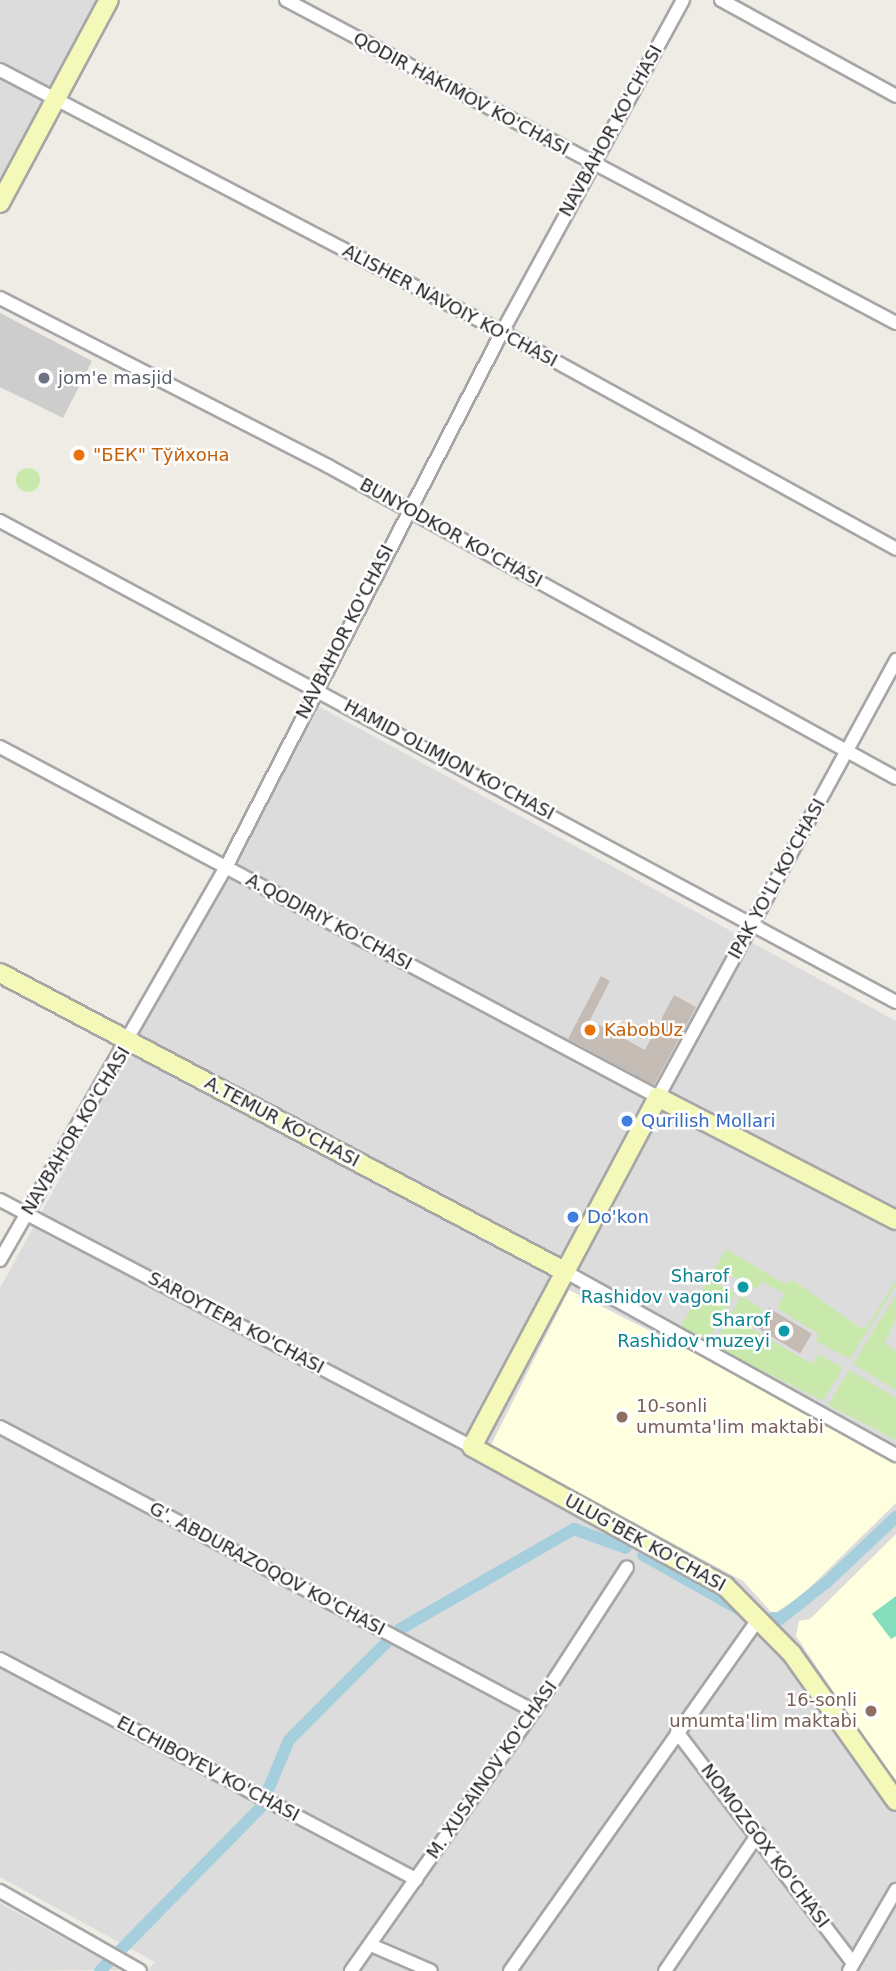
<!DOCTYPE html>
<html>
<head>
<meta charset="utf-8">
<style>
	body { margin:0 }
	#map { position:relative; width:896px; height:1971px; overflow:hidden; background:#efece5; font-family:"DejaVu Sans",sans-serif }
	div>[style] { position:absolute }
	.residential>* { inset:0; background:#dddcdc }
	.education>* { inset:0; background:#feffdf }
	.religious>* { inset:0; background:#cdcdcd }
	.grass>* { inset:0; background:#c8e9ab }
	.round { border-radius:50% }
	.pitch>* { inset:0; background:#84debd }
	.canal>* { height:12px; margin:-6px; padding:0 6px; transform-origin:6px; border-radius:6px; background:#a6cfdd }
	.building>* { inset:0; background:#c4bcb4; transform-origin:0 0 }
	.roads { filter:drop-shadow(2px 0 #a6a6a6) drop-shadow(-2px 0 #a6a6a6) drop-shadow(0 2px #a6a6a6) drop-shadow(0 -2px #a6a6a6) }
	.street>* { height:12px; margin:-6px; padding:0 6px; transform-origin:6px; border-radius:6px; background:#fff }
	.secondary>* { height:18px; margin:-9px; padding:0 9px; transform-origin:9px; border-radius:9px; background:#f4f9ba }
	.dots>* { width:19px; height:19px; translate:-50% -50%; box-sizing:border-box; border:4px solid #fff; border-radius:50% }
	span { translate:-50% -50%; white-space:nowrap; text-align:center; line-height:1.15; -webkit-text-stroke:5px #fff; paint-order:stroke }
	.street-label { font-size:18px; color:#1f1f1f }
	.worship-label { font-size:18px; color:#5b616d }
	.left { translate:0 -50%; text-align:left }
	.food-label { font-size:18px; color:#c56008 }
	.shop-label { font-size:18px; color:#366cbe }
	.culture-label { font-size:18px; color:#0d838f }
	.right { translate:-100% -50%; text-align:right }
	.education-label { font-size:18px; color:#785e54 }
</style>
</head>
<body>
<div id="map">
	<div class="residential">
		<div style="clip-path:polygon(0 0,102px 0,0 191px)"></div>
		<div style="clip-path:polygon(318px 706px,896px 1021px,896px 1971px,147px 1971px,155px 1962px,0 1877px,0 1288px)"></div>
		<div style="clip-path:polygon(0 1903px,121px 1970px,0 1971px)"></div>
	</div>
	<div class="education">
		<div style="clip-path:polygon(569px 1290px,888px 1451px,896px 1462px,896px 1503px,801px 1596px,773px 1614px,743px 1581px,491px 1445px)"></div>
		<div style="clip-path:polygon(896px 1534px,896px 1785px,796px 1636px,799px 1621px,810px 1619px)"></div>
	</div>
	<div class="religious">
		<div style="clip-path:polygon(0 313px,92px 361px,63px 418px,0 387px)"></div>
	</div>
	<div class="grass">
		<div class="round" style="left:16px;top:468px;width:24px;height:24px"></div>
		<div style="clip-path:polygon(726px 1249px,785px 1284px,793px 1280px,860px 1328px,867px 1327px,896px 1280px,896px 1285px,850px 1359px,816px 1341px,819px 1334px,777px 1308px,785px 1294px,761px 1281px,757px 1289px,726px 1273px,719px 1285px,735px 1293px,707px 1342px,680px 1328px)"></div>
		<div style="clip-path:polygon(896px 1295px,896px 1318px,885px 1343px,896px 1352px,896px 1390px,853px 1364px)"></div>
		<div style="clip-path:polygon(741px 1296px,762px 1309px,752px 1329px,812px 1364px,819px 1354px,843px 1368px,823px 1401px,713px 1346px)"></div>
		<div style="clip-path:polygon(849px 1370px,896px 1398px,896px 1440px,828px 1405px)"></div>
	</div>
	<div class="pitch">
		<div style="clip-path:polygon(896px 1596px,896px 1636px,891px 1639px,872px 1614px)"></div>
	</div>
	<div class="canal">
		<div style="left:643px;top:1555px;width:114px;rotate:29.5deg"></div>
		<div style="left:773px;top:1618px;width:7px;rotate:8deg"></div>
		<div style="left:780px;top:1619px;width:60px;rotate:-38.2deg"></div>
		<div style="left:827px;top:1582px;width:95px;rotate:-43.3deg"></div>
		<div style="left:400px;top:1629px;width:201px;rotate:-29.9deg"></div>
		<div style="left:574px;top:1529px;width:55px;rotate:20.1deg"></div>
		<div style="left:268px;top:1790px;width:54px;rotate:-67.2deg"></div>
		<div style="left:289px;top:1740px;width:137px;rotate:-45deg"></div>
		<div style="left:100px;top:1971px;width:230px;rotate:-45.5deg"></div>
	</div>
	<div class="building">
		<div style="clip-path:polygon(601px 976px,610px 981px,590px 1020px,645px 1050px,674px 995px,696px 1007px,654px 1085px,568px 1039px)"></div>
		<div style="left:769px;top:1308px;width:50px;height:23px;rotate:31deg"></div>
	</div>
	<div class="roads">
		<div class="street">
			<div style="left:286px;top:0;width:690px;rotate:27.9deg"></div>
			<div style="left:721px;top:0;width:200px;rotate:28.7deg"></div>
			<div style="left:0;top:70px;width:566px;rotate:27.56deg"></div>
			<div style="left:502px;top:332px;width:450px;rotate:28.8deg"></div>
			<div style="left:0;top:298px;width:369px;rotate:27.1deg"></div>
			<div style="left:328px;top:466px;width:648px;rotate:28.78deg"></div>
			<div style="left:0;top:521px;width:1017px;rotate:28.23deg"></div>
			<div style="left:0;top:747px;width:745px;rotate:28.01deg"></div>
			<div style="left:658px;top:1097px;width:498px;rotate:-61.4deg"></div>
			<div style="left:0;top:1200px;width:533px;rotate:27.62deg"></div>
			<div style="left:0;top:1260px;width:453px;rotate:-60.1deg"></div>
			<div style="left:226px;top:867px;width:602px;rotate:-62.71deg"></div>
			<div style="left:502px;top:332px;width:378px;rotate:-61.4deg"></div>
			<div style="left:564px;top:1271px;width:380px;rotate:29deg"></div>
			<div style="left:0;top:1427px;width:605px;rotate:28.01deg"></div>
			<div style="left:0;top:1659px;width:471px;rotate:27.9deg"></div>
			<div style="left:677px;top:1732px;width:287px;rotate:52.7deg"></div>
			<div style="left:0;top:1891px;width:161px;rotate:29.7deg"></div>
			<div style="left:371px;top:1945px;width:65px;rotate:23.4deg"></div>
			<div style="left:351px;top:1971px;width:318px;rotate:-54.9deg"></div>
			<div style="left:534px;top:1711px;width:171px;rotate:-57.1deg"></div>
			<div style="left:510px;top:1971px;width:433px;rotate:-54.8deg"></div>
			<div style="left:665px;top:1971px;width:166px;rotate:-55.8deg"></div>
			<div style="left:849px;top:1971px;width:94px;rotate:-59.9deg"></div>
		</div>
		<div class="secondary">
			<div style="left:0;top:203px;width:230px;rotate:-61.8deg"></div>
			<div style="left:0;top:973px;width:638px;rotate:27.85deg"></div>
			<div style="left:896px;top:1220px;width:268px;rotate:-152.7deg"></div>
			<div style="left:658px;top:1097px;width:396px;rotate:118deg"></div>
			<div style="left:472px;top:1447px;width:289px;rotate:28.8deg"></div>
			<div style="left:725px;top:1586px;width:95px;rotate:45.4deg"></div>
			<div style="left:792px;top:1654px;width:180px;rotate:54.7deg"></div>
		</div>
	</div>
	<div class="dots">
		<div style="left:44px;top:378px;background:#6b7280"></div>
		<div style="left:79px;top:455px;background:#e8710a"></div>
		<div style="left:590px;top:1030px;background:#e8710a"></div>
		<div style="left:627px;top:1121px;background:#3f7fe0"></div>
		<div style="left:573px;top:1217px;background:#3f7fe0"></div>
		<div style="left:743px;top:1287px;background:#0f9aa8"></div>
		<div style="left:784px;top:1331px;background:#0f9aa8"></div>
		<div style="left:622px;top:1417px;background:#8d6e63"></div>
		<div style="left:871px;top:1711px;background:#8d6e63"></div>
	</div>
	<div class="street-label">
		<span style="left:461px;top:94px;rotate:28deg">QODIR HAKIMOV KO'CHASI</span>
		<span style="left:611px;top:131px;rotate:-61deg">NAVBAHOR KO'CHASI</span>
		<span style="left:450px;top:306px;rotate:28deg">ALISHER NAVOIY KO'CHASI</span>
		<span style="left:451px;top:533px;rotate:29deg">BUNYODKOR KO'CHASI</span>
		<span style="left:345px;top:632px;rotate:-63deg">NAVBAHOR KO'CHASI</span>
		<span style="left:449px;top:760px;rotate:28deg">HAMID OLIMJON KO'CHASI</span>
		<span style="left:777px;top:879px;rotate:-61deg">IPAK YO'LI KO'CHASI</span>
		<span style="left:329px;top:922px;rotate:28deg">A.QODIRIY KO'CHASI</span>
		<span style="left:282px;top:1122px;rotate:28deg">A.TEMUR KO'CHASI</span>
		<span style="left:76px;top:1131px;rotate:-59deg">NAVBAHOR KO'CHASI</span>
		<span style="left:236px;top:1323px;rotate:28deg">SAROYTEPA KO'CHASI</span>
		<span style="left:645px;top:1543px;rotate:29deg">ULUG'BEK KO'CHASI</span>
		<span style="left:267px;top:1569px;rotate:28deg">G'. ABDURAZOQOV KO'CHASI</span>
		<span style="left:208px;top:1769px;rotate:28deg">ELCHIBOYEV KO'CHASI</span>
		<span style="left:492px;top:1770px;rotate:-55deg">M. XUSAINOV KO'CHASI</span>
		<span style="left:765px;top:1846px;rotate:53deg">NOMOZGOX KO'CHASI</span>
	</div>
	<div class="worship-label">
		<span class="left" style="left:58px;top:378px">jom'e masjid</span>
	</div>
	<div class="food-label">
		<span class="left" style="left:93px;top:455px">"БЕК" Тўйхона</span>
		<span class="left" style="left:604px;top:1030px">KabobUz</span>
	</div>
	<div class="shop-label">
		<span class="left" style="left:641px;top:1121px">Qurilish Mollari</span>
		<span class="left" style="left:587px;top:1217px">Do'kon</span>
	</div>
	<div class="culture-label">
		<span class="right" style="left:729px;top:1287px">Sharof<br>Rashidov vagoni</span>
		<span class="right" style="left:770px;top:1331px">Sharof<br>Rashidov muzeyi</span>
	</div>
	<div class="education-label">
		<span class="left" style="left:636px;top:1417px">10-sonli<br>umumta'lim maktabi</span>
		<span class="right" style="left:857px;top:1711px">16-sonli<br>umumta'lim maktabi</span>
	</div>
</div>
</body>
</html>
